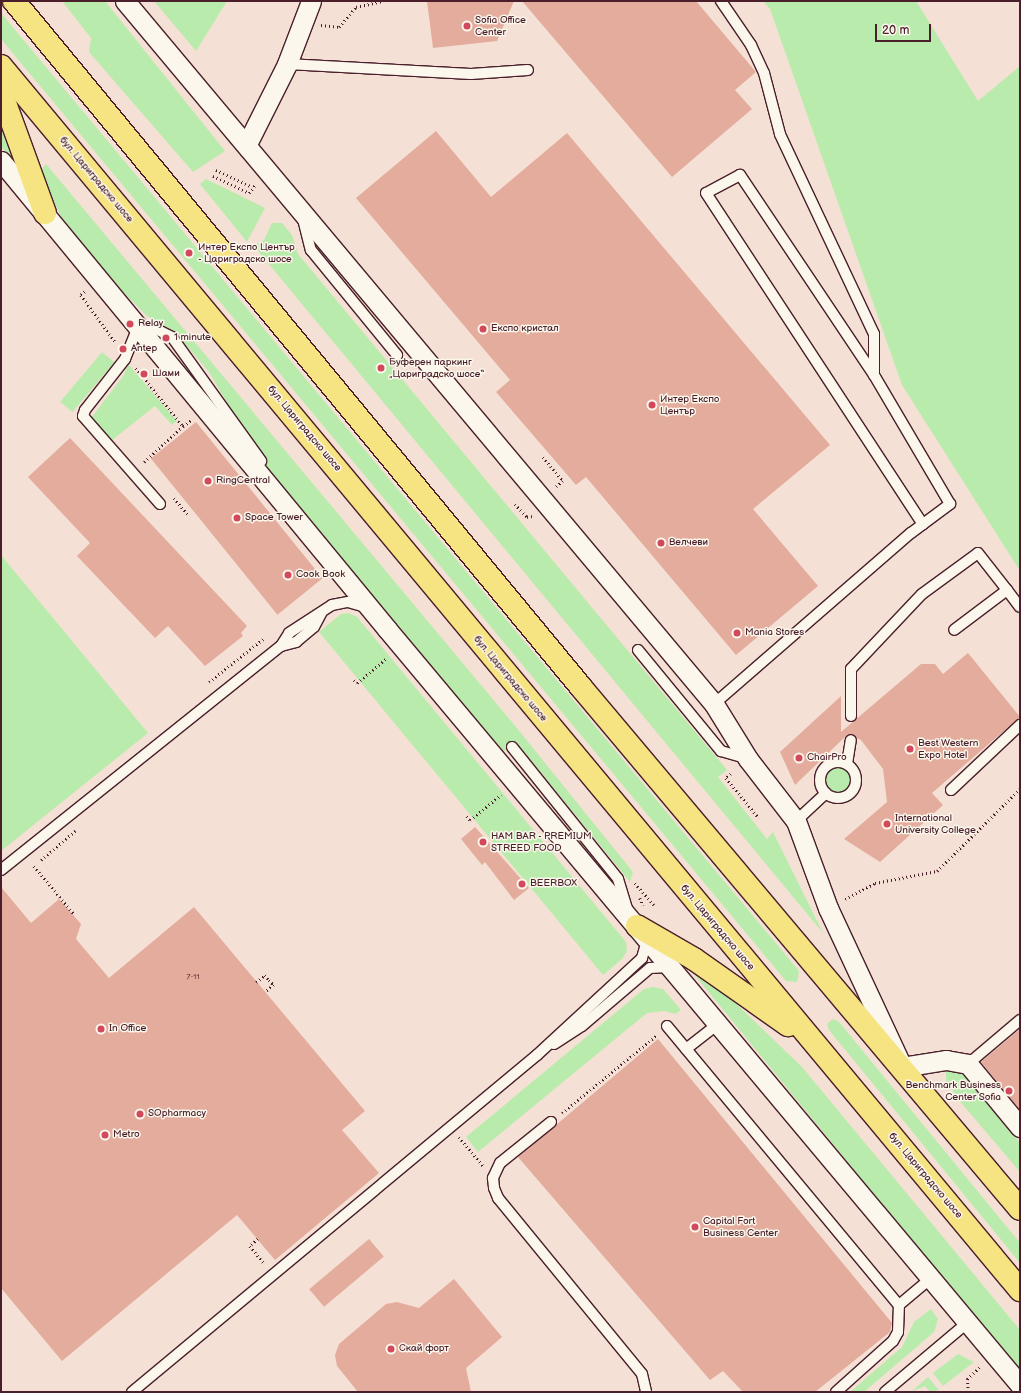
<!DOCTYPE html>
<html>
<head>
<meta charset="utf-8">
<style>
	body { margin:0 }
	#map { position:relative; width:1021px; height:1393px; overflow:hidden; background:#f4e0d4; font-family:"Balsamiq Sans",sans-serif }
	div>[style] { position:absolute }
	.green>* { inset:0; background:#b9ecac; transform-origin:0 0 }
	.round { border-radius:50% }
	.building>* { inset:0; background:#e4ac9d; transform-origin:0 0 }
	.path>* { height:2.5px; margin-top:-1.25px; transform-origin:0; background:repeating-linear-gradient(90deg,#4a1f2b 0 1px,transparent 0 4px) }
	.roads { filter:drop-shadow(1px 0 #4a1f2b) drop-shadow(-1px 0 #4a1f2b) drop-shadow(0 1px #4a1f2b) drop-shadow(0 -1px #4a1f2b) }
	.service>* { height:10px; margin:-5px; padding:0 5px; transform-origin:5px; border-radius:5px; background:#fbf7ec }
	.service>.ring { margin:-5px; padding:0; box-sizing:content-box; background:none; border:10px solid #fbf7ec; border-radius:50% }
	.minor>* { height:19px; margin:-9.5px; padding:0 9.5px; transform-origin:9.5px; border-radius:9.5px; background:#fbf7ec }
	.trunk>* { height:22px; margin:-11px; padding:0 11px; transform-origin:11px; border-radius:11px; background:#f6e381 }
	.dots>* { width:11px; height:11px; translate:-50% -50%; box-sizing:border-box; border:2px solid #fbf7ec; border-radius:50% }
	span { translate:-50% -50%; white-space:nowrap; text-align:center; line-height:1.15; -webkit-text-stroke:3px #fbf7ec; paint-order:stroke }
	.number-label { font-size:8px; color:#704248 }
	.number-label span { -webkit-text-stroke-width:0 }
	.poi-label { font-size:10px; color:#4a1f2b }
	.left { translate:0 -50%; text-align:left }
	.right { translate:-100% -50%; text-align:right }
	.street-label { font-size:10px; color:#4a1f2b }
	.frame { position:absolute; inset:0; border:2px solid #4a1f2b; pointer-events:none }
	.scale { position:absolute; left:875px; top:24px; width:56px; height:18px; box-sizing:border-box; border:2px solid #4a1f2b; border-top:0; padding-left:5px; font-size:12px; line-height:14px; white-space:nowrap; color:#4a1f2b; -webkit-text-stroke:3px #fbf7ec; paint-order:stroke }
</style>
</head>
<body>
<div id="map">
	<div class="green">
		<div style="clip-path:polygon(62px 1px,105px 1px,225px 151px,193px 172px,89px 52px,91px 38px)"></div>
		<div style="clip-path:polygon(154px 1px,227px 1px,196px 51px)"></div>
		<div style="clip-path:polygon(763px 1px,916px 1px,978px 101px,1020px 66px,1020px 571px,902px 385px,770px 9px)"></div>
		<div style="clip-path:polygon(1px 13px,799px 971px,797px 982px,786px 981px,1px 39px)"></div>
		<div style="clip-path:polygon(1px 115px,15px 160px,1px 147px)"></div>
		<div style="clip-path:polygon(46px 164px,516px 727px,633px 872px,630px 882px,515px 741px,503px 752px,261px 461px,209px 372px,174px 331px,147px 316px,108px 277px,65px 225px,40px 172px)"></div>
		<div style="clip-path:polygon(206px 179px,265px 208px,247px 242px,200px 184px)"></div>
		<div style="clip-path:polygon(272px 223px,282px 223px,292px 235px,298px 254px,727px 770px,718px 777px,767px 839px,773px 832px,823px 933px,258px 251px,255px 245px,264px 240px)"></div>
		<div style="left:102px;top:352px;width:16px;height:65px;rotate:40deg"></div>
		<div style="clip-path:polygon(128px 364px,177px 421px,172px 425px,155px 406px,111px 441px,91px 418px,124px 375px)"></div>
		<div style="clip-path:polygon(1px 555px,148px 733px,1px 851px)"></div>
		<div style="clip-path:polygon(349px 613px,357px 617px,626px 942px,627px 951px,622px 959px,603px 975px,319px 632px,341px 614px)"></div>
		<div class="round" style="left:826px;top:768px;width:24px;height:24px"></div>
		<div style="clip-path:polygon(689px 968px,728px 996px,802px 1067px,1020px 1330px,1020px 1373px)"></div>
		<div style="clip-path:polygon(653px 987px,663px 989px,681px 1010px,675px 1014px,665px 1011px,647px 1013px,478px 1152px,466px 1137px,644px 989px)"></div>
		<div style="clip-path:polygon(833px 1019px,839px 1022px,1020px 1243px,1020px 1263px,829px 1030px,827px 1024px)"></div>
		<div style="clip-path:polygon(946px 1069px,960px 1070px,968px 1077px,1020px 1143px,1020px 1172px,958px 1099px,946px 1080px)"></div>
		<div style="clip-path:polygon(931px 1309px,938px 1319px,934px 1332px,864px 1392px,850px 1392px,902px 1347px,914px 1322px)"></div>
		<div style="clip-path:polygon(958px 1354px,974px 1362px,943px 1386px,933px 1373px)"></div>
		<div style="clip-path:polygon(928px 1377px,939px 1390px,930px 1392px,925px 1386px,911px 1392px)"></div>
	</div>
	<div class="building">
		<div style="clip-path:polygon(427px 1px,514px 1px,497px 41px,433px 48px)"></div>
		<div style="clip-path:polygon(522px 1px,696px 1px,756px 72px,735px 90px,752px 109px,672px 177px)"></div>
		<div style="clip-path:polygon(436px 131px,491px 197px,567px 133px,830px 445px,753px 509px,818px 586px,736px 655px,586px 477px,576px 485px,496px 392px,510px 380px,356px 198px)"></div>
		<div style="left:196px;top:422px;width:201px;height:58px;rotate:51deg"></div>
		<div style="clip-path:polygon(70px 438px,247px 626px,241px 633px,243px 636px,205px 666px,168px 626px,155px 638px,77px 556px,90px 543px,28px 477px)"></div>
		<div style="clip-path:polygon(968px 653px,1020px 717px,932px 793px,943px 805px,880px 862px,844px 839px,887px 802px,883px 769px,861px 740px,848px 734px,795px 785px,780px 752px,841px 696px,841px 732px,921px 664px,935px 664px,943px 674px)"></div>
		<div style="clip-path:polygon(475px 827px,529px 888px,514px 900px,485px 862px,482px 865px,461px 839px)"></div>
		<div style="clip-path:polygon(1px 887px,31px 923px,59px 899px,81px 924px,76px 939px,109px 978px,194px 907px,365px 1111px,342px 1130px,379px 1173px,275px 1260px,237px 1215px,62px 1361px,1px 1288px)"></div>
		<div style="clip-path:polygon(1020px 1029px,1020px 1110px,981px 1062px)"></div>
		<div style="clip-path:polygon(658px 1039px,892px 1323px,890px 1332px,815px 1392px,743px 1392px,723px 1371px,710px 1380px,518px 1157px)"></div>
		<div style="left:369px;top:1239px;width:23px;height:78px;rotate:50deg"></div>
		<div style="clip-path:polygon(454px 1279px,502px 1337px,466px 1368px,471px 1392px,358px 1392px,337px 1366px,335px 1355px,339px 1344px,386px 1304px,397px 1302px,419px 1308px)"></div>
	</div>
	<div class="path">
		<div style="left:321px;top:25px;width:18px;rotate:6deg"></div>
		<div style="left:339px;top:27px;width:26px;rotate:-50deg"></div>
		<div style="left:356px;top:7px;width:27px;rotate:-13deg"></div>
		<div style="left:216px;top:170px;width:40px;rotate:25deg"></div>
		<div style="left:213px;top:176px;width:40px;rotate:25deg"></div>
		<div style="left:249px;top:193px;width:10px;rotate:-53deg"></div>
		<div style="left:85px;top:292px;width:5px;rotate:143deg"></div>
		<div style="left:81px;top:295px;width:59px;rotate:53.9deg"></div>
		<div style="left:136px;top:368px;width:75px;rotate:51deg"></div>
		<div style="left:183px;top:426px;width:10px;rotate:-37deg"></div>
		<div style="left:543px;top:457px;width:31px;rotate:50deg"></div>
		<div style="left:563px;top:481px;width:9px;rotate:139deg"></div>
		<div style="left:144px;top:462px;width:53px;rotate:-42.7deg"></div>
		<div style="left:174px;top:498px;width:23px;rotate:50deg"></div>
		<div style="left:515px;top:504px;width:18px;rotate:47deg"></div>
		<div style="left:527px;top:517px;width:5px;rotate:-11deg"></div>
		<div style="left:354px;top:680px;width:4px;rotate:45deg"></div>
		<div style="left:357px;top:683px;width:39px;rotate:-40deg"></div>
		<div style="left:209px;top:682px;width:69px;rotate:-38.5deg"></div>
		<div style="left:731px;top:774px;width:6px;rotate:141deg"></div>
		<div style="left:726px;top:778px;width:52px;rotate:50.5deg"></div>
		<div style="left:467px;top:816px;width:5px;rotate:53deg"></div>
		<div style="left:470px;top:820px;width:40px;rotate:-39deg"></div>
		<div style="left:41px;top:860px;width:45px;rotate:-40.5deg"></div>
		<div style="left:34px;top:866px;width:62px;rotate:50.2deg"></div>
		<div style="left:635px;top:883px;width:29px;rotate:49deg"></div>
		<div style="left:640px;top:898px;width:8px;rotate:67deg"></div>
		<div style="left:845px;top:899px;width:34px;rotate:-28deg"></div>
		<div style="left:875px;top:883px;width:63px;rotate:-11deg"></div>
		<div style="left:937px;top:871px;width:117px;rotate:-44.7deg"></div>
		<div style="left:256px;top:982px;width:11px;rotate:-38deg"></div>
		<div style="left:265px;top:975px;width:6px;rotate:51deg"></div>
		<div style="left:269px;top:980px;width:7px;rotate:45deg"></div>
		<div style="left:274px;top:985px;width:11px;rotate:142deg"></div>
		<div style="left:562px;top:1113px;width:123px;rotate:-39.4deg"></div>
		<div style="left:459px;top:1137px;width:38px;rotate:50deg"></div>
		<div style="left:258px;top:1239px;width:11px;rotate:139deg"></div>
		<div style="left:250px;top:1246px;width:22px;rotate:51deg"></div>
		<div style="left:968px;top:1392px;width:13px;rotate:-94deg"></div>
		<div style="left:967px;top:1379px;width:18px;rotate:-43deg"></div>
	</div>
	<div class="roads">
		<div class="service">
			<div style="left:287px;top:64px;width:184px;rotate:3.1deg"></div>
			<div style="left:471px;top:74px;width:57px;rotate:-4deg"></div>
			<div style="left:303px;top:219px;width:32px;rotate:76deg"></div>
			<div style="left:311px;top:250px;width:136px;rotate:50.7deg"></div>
			<div style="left:874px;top:375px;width:241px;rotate:-123.8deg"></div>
			<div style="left:740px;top:175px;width:38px;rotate:152deg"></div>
			<div style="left:706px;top:193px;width:396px;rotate:56.8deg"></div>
			<div style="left:160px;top:504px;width:117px;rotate:-131.2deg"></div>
			<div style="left:83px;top:416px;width:6px;rotate:-72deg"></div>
			<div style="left:85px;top:410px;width:65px;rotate:-51.9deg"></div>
			<div style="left:125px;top:359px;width:35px;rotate:-68deg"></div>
			<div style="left:138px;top:326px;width:16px;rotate:7deg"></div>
			<div style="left:154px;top:328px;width:20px;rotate:27deg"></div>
			<div style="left:172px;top:337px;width:153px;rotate:54.3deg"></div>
			<div style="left:1007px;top:590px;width:21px;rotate:53deg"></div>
			<div style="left:281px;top:646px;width:15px;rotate:-58deg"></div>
			<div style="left:289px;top:633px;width:51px;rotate:-33.1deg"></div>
			<div style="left:332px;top:605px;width:16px;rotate:-11deg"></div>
			<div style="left:348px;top:602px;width:18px;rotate:16deg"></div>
			<div style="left:638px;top:650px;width:131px;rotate:50.6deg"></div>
			<div style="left:721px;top:751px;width:26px;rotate:16deg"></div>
			<div style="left:714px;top:704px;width:261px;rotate:-41deg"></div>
			<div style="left:911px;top:533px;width:49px;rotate:-36.6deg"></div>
			<div style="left:950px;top:504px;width:150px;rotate:-120.5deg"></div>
			<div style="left:874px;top:375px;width:41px;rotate:-90deg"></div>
			<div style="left:874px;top:334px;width:221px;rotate:-115.2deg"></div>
			<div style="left:780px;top:134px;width:63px;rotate:-104.7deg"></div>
			<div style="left:764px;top:73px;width:31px;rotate:-115deg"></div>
			<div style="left:751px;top:45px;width:53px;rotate:-124.3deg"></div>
			<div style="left:851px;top:716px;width:47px;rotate:-90deg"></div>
			<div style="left:851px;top:669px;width:103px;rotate:-46.6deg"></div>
			<div style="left:922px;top:594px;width:69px;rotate:-36.2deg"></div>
			<div style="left:978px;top:553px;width:47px;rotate:51.9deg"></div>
			<div style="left:1007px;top:590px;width:66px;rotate:143deg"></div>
			<div style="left:512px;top:747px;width:169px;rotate:51.2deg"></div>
			<div style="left:618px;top:879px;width:30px;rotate:73deg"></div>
			<div class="ring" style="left:820px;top:762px;width:26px;height:26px"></div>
			<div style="left:847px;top:764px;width:24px;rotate:-81deg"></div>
			<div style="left:951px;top:790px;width:95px;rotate:-43.3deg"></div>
			<div style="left:796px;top:821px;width:41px;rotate:-43deg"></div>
			<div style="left:1px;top:870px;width:359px;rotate:-38.7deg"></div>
			<div style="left:281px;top:646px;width:16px;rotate:-15deg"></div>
			<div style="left:296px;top:642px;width:23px;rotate:-40deg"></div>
			<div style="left:314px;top:627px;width:15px;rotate:-62deg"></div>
			<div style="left:667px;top:1026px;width:363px;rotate:50.3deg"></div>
			<div style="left:899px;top:1305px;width:40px;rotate:-40deg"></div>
			<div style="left:554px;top:1044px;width:33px;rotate:-33deg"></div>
			<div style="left:582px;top:1026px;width:89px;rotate:-40.5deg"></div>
			<div style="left:650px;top:968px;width:19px;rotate:-3deg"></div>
			<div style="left:686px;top:1049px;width:41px;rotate:-38deg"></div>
			<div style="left:968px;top:1064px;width:68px;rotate:-40.2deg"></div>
			<div style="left:551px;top:1122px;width:65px;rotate:141.2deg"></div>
			<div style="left:500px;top:1163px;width:17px;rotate:115deg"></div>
			<div style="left:493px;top:1178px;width:10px;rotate:84deg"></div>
			<div style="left:494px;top:1188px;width:11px;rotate:68deg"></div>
			<div style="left:498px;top:1198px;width:227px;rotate:50.7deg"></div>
			<div style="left:642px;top:1374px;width:18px;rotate:77deg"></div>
			<div style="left:132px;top:1392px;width:527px;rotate:-39.76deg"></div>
			<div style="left:537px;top:1055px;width:143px;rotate:-42.7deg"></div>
			<div style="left:642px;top:958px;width:19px;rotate:-74deg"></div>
			<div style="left:836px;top:1392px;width:76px;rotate:-41.8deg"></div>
			<div style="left:893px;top:1341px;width:10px;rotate:-61deg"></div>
			<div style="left:898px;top:1332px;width:27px;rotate:-88deg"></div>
			<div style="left:885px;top:1392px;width:107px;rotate:-40.1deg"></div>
		</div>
		<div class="minor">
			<div style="left:125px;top:1px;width:917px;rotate:50.04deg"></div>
			<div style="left:714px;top:704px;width:65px;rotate:58.3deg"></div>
			<div style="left:748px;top:759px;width:78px;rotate:52.3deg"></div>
			<div style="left:796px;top:821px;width:93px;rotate:69.8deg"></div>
			<div style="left:828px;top:908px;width:175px;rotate:65deg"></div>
			<div style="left:902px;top:1067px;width:45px;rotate:-9deg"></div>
			<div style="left:946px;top:1060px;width:22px;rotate:10deg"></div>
			<div style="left:968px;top:1064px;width:82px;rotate:50.5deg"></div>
			<div style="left:247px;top:144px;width:89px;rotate:-63.4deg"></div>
			<div style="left:287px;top:64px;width:67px;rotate:-69.1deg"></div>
			<div style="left:1px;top:161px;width:607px;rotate:50.48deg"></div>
			<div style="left:387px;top:629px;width:986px;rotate:50.06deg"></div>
		</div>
		<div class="trunk">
			<div style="left:14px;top:1px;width:889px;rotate:50.43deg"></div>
			<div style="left:580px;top:686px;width:683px;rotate:49.93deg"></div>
			<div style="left:1px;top:66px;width:1593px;rotate:50.22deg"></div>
			<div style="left:1px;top:92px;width:129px;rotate:70deg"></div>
			<div style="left:637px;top:926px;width:66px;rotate:30.1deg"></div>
			<div style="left:694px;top:959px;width:115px;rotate:35.1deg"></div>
		</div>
	</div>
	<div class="dots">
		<div style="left:467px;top:26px;background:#d1495b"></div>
		<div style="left:189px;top:253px;background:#d1495b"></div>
		<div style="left:130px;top:324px;background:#d1495b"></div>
		<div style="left:483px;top:329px;background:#d1495b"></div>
		<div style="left:166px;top:338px;background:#d1495b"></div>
		<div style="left:123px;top:349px;background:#d1495b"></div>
		<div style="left:381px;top:368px;background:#d1495b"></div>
		<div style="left:144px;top:374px;background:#d1495b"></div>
		<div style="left:652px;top:405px;background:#d1495b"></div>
		<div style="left:208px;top:481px;background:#d1495b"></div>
		<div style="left:237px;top:518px;background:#d1495b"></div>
		<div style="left:661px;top:543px;background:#d1495b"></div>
		<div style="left:288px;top:575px;background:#d1495b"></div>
		<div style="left:737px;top:633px;background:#d1495b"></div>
		<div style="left:910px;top:749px;background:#d1495b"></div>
		<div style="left:799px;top:758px;background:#d1495b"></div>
		<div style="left:887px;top:824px;background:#d1495b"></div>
		<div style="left:483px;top:842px;background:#d1495b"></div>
		<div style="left:522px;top:884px;background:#d1495b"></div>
		<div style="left:101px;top:1029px;background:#d1495b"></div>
		<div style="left:1009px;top:1091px;background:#d1495b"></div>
		<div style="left:140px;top:1114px;background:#d1495b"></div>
		<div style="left:105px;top:1135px;background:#d1495b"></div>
		<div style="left:695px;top:1227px;background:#d1495b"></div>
		<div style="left:391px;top:1349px;background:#d1495b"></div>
	</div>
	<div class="number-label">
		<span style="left:193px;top:977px">7-11</span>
	</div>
	<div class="poi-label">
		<span class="left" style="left:475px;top:26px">Sofia Office<br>Center</span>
		<span class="left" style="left:198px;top:253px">Интер Експо Център<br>- Цариградско шосе</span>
		<span class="left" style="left:138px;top:324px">Relay</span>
		<span class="left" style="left:491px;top:329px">Експо кристал</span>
		<span class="left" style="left:174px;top:338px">1 minute</span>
		<span class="left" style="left:131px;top:349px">Antep</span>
		<span class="left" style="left:389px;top:368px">Буферен паркинг<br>„Цариградско шосе“</span>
		<span class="left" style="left:152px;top:374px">Шами</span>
		<span class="left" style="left:660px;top:405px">Интер Експо<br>Център</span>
		<span class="left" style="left:216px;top:481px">RingCentral</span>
		<span class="left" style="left:245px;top:518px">Space Tower</span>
		<span class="left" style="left:669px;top:543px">Велчеви</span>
		<span class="left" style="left:296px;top:575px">Cook Book</span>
		<span class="left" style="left:745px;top:633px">Mania Stores</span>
		<span class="left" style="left:918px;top:749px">Best Western<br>Expo Hotel</span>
		<span class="left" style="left:807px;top:758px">ChairPro</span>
		<span class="left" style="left:895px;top:824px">International<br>University College</span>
		<span class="left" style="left:491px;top:842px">HAM BAR - PREMIUM<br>STREED FOOD</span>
		<span class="left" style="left:530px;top:884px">BEERBOX</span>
		<span class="left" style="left:109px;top:1029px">In Office</span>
		<span class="right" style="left:1001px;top:1091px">Benchmark Business<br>Center Sofia</span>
		<span class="left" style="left:148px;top:1114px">SOpharmacy</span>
		<span class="left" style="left:113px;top:1135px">Metro</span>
		<span class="left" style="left:703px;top:1227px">Capital Fort<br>Business Center</span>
		<span class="left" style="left:399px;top:1349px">Скай форт</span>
	</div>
	<div class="street-label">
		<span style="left:96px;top:180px;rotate:50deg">бул. Цариградско шосе</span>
		<span style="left:304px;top:429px;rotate:50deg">бул. Цариградско шосе</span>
		<span style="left:510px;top:679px;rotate:50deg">бул. Цариградско шосе</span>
		<span style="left:717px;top:928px;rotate:50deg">бул. Цариградско шосе</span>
		<span style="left:925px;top:1176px;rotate:50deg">бул. Цариградско шосе</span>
	</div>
	<div class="frame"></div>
	<div class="scale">20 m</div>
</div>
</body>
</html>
